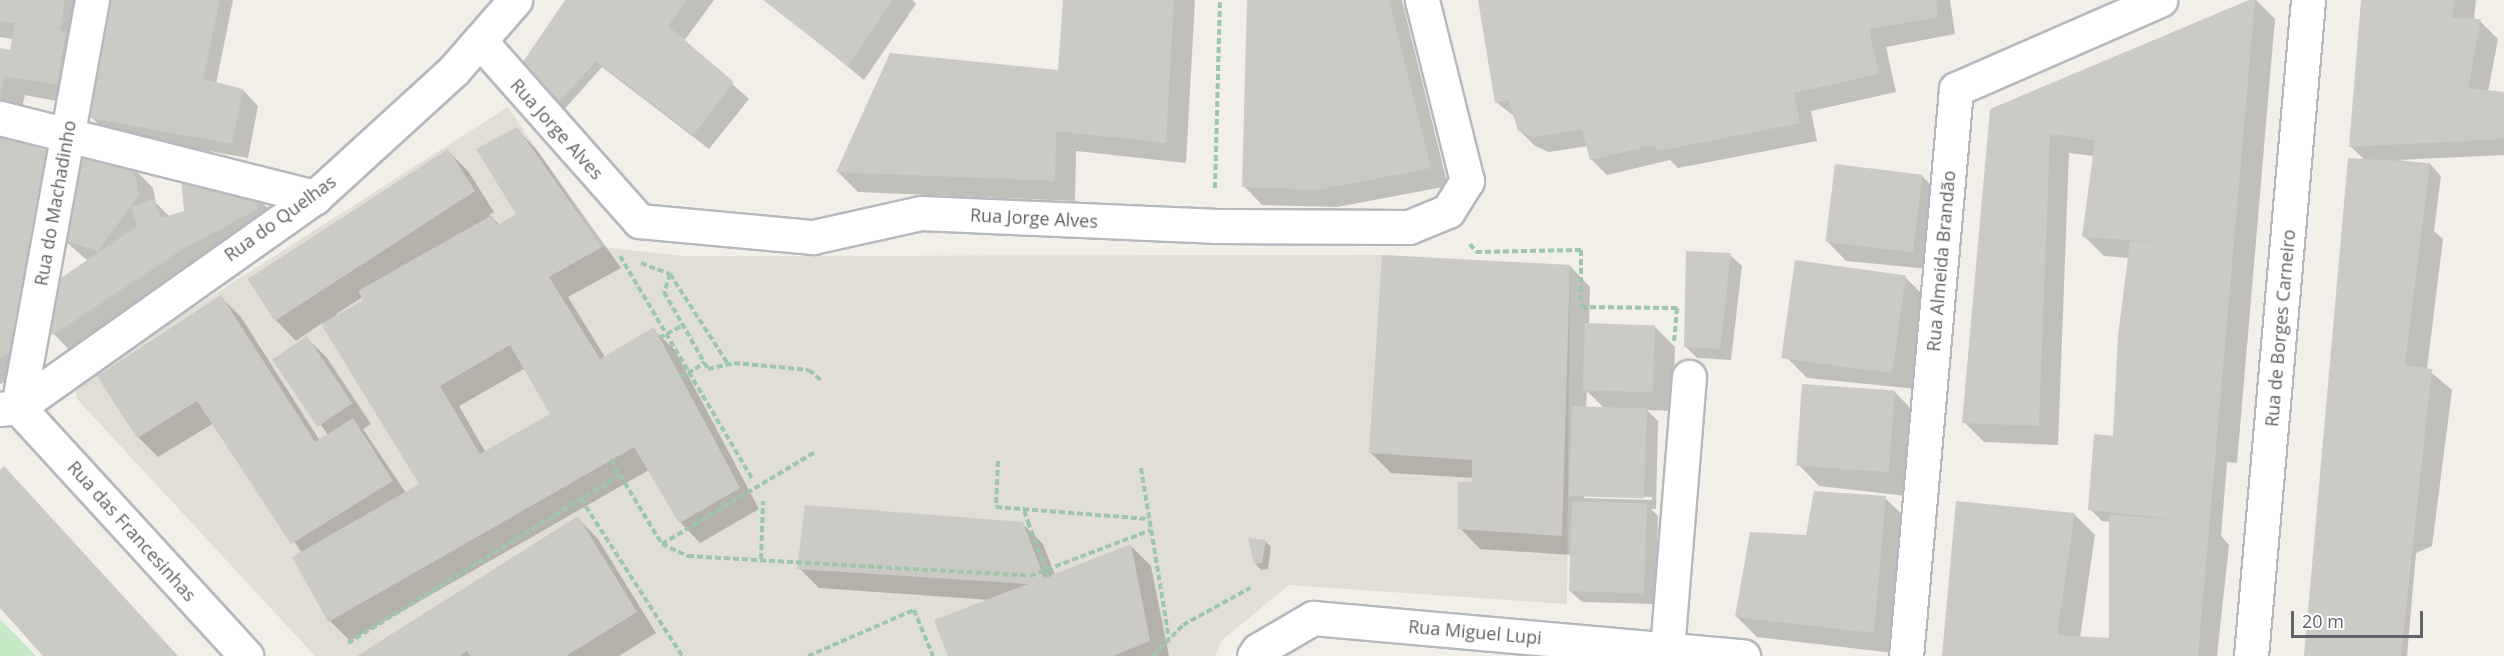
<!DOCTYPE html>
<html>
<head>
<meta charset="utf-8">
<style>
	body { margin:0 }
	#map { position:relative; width:2504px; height:656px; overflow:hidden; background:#f1efe8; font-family:"Open Sans",sans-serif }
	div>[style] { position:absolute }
	.education>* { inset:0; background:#e1ded6 }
	.green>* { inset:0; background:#c5e8c5 }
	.shadow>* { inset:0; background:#0003 }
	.building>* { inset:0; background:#cccac5; transform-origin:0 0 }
	.path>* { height:4px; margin-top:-2px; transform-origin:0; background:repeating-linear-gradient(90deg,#9cc7a9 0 6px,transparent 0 9px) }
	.roads { filter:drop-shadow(2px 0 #b5b8bc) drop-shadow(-2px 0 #b5b8bc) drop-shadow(0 2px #b5b8bc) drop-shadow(0 -2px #b5b8bc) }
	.minor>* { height:33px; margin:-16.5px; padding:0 16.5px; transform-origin:16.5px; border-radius:16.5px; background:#fff }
	.path-bridge>* { height:4px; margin-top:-2px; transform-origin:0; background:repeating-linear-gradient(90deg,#9cc7a9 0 6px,transparent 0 9px) }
	span { translate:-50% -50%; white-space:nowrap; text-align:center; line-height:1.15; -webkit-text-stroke:5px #fff; paint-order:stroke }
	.street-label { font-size:18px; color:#5f6368 }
	.scale { position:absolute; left:2291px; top:611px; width:132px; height:27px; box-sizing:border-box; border:3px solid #5f6368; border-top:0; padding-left:8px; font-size:18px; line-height:21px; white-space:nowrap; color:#5f6368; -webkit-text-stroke:4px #fff; paint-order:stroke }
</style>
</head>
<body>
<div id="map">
	<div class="education">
		<div style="clip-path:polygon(508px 107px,602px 247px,684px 256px,1382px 255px,1570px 265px,1567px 604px,1289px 585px,1222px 640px,1215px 656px,315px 656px,77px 399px,75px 383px)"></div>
	</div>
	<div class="green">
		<div style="clip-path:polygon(0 619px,36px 656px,0 656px)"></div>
	</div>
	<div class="shadow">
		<div style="clip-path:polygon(0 0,88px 0,77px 105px,25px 95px,18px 123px,0 119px,0 50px,11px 52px,13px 39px,0 37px)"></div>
		<div style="clip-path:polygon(104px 0,233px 0,216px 84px,243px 90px,258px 106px,248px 158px,108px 133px,92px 118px)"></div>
		<div style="clip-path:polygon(568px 0,714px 0,684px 41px,749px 99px,709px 149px,602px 67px,562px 112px,518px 72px)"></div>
		<div style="clip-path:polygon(766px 0,912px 0,916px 4px,864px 80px)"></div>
		<div style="clip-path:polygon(1064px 0,1195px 0,1186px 163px,1076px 151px,1075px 201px,858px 192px,838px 172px,1059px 72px)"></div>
		<div style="clip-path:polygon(1248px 0,1402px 0,1448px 186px,1337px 207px,1262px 205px,1244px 186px)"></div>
		<div style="clip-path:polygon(1482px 0,1950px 0,1955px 34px,1886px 47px,1896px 92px,1811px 111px,1817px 141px,1678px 168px,1670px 160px,1607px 175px,1591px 159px,1588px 146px,1549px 152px,1535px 146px,1519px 130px,1515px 117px,1496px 102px)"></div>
		<div style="clip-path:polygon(2256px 0,2275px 19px,2237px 463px,2227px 462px,2221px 536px,2229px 545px,2217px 656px,1943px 656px,2075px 515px,2095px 535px,2080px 638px,2110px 639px,2110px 522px,2102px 521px,2090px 509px,2117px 438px,2130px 258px,2104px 256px,2084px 236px,2094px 156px,2069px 153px,2058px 445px,1984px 442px,1964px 422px,1992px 110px)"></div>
		<div style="clip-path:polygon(2363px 0,2476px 0,2474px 20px,2480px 21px,2498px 39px,2488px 92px,2504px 94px,2504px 155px,2397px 160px,2430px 164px,2441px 176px,2434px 231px,2443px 239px,2427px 369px,2452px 390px,2432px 546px,2416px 553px,2407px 656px,2305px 656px,2365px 160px,2350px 146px)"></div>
		<div style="clip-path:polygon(evenodd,517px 129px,537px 150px,621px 268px,568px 297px,605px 357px,653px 329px,674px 349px,759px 509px,700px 543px,680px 522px,649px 470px,350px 641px,330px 621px,302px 553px,214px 423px,158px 457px,138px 437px,221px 297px,241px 317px,320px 441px,328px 435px,275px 359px,307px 338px,327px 358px,371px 424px,363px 429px,406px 493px,421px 485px,322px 323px,296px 341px,276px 320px,249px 280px,448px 151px,468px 171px,494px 212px,489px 215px,500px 225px,518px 215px,517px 129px,363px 297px,365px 301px,338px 316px,336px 314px,363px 297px,517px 129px,524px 369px,552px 414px,486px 453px,459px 406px,524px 369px)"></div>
		<div style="clip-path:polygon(0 136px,35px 371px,0 384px)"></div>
		<div style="clip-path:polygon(132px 167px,153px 188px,156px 203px,170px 217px,255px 196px,276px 216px,74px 355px,54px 334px,88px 261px,64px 240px)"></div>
		<div style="clip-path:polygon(1921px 175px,1942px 196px,1929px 269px,1846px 261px,1826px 240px)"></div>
		<div style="clip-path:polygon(1730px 255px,1742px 266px,1731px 360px,1697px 358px,1686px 347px)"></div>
		<div style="clip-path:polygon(evenodd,1570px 266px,1590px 287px,1589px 324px,1654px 326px,1675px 347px,1673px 411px,1647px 410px,1658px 421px,1656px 509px,1651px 509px,1658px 516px,1655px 604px,1582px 602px,1570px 591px,1572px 555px,1480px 549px,1460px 528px,1474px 478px,1391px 473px,1370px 452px,1570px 266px,1587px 391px,1604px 408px,1586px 408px,1587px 391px,1570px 266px,1584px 495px,1652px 497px,1652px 500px,1584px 498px,1584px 495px)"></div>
		<div style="clip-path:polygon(1905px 277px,1925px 297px,1917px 389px,1807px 378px,1786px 357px)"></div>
		<div style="clip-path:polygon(1895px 392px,1915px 413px,1907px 496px,1819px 486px,1799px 465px)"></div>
		<div style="clip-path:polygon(1885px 498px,1906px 518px,1894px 653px,1757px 637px,1737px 617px,1807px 537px)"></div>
		<div style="clip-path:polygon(578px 518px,598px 539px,656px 633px,619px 656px,359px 656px)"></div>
		<div style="clip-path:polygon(1023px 524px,1043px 544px,1055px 575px,1131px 546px,1151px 566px,1169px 656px,950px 656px,991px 600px,819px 588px,799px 568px)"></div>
		<div style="clip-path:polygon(1265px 541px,1271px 547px,1268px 569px,1261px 570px,1255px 563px)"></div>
	</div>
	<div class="building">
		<div style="clip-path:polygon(0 0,65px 0,60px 30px,66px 32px,57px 85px,5px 76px,0 93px,0 48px,10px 50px,15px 23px,0 21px)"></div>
		<div style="clip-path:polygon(102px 0,220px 0,203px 79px,243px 89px,232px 144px,90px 118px,91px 53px)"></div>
		<div style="clip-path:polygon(565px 0,687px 0,668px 26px,734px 82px,693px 135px,596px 61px,555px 107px,516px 72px)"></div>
		<div style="clip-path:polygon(763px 0,893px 0,848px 66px)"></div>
		<div style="clip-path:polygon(1063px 0,1174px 0,1166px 143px,1056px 131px,1055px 181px,836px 172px,890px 53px,1058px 70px)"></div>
		<div style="clip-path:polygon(1247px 0,1389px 0,1431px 168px,1318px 190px,1242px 187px)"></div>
		<div style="clip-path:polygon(1478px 0,1936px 0,1938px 17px,1869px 29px,1879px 74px,1794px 93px,1800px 123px,1658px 151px,1654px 145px,1590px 160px,1582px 130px,1532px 137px,1518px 131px,1509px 100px,1495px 103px)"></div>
		<div style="clip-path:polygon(2249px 0,2255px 0,2198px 656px,1942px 656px,1956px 501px,2075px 513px,2057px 635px,2109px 638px,2109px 515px,2183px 520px,2088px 510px,2094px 434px,2113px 436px,2118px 336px,2130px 241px,2176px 243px,2082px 237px,2095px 140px,2050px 134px,2039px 426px,1962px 423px,1990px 109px)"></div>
		<div style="clip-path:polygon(2361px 0,2454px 0,2452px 18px,2481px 19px,2468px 88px,2504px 92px,2504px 139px,2349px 147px)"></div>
		<div style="clip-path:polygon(evenodd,517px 127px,602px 247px,549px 277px,562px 298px,600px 359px,654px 327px,740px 488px,679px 523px,634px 447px,328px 622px,292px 557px,419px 484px,321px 324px,363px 300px,358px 291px,492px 215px,497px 225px,516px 214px,476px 149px,517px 127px,510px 345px,550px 414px,480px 454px,440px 386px,510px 345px)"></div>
		<div style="clip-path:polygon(0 135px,52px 152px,15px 351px,0 357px)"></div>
		<div style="left:448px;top:149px;width:50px;height:239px;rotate:57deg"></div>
		<div style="clip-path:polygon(77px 157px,133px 166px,139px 195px,98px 251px,63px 240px)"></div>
		<div style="clip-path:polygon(2348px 158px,2430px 163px,2405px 365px,2432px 369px,2401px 656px,2304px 656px)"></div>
		<div style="left:1835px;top:164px;width:88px;height:78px;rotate:7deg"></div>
		<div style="clip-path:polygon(181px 178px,256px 194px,257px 210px,186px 247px,53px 335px,46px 328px,55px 282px,137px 226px,131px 207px,154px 199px,161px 218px,184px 211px)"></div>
		<div style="clip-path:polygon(1686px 251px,1731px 253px,1720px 349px,1684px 347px)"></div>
		<div style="clip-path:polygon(1382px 255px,1570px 265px,1562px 536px,1458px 529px,1458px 482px,1472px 482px,1472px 460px,1369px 453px)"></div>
		<div style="left:1795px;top:260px;width:112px;height:99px;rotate:8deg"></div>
		<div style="clip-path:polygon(221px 295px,315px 442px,353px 418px,393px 481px,291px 544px,197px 401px,137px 438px,97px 376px)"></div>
		<div style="left:1585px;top:323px;width:70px;height:67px;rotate:2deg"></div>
		<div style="left:307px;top:336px;width:81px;height:42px;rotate:56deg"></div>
		<div style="left:1802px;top:384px;width:93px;height:82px;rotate:4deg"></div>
		<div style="left:1572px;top:406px;width:75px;height:90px;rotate:2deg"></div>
		<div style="clip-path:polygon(4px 466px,178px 656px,43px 656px,0 608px,0 470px)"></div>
		<div style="clip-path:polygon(1814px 491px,1886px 496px,1874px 633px,1735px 617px,1750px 532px,1806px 535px)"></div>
		<div style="left:1572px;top:501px;width:75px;height:90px;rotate:2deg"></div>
		<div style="clip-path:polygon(805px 505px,1023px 522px,1044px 578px,1131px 544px,1150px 641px,1113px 656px,948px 656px,934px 620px,1028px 584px,797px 569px)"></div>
		<div style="clip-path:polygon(578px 516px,637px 612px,566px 656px,470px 656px,467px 651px,460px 656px,357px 656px)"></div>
		<div style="clip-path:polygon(1248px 538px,1266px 540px,1262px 563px,1254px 564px)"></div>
	</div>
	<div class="path">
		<div style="left:1215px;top:188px;width:188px;rotate:-88.5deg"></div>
		<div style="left:1470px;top:244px;width:10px;rotate:53deg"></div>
		<div style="left:1476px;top:252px;width:105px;rotate:-1.1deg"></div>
		<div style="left:1581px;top:250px;width:57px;rotate:90deg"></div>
		<div style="left:1581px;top:307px;width:96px;rotate:0.6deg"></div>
		<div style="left:1677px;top:308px;width:34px;rotate:95deg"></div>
		<div style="left:620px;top:256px;width:261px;rotate:59.3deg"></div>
		<div style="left:641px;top:263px;width:31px;rotate:21deg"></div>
		<div style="left:670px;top:274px;width:107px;rotate:57.2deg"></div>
		<div style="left:670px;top:274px;width:19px;rotate:108deg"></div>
		<div style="left:664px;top:292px;width:89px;rotate:60.3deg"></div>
		<div style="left:708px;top:369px;width:27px;rotate:-13deg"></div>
		<div style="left:734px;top:363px;width:75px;rotate:5.3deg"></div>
		<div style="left:809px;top:370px;width:16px;rotate:40deg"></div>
		<div style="left:695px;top:369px;width:12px;rotate:-35deg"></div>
		<div style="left:611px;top:459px;width:18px;rotate:61deg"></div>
		<div style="left:998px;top:461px;width:46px;rotate:92.5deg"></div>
		<div style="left:996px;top:507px;width:153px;rotate:4.5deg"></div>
		<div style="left:1141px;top:468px;width:173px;rotate:80.7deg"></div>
		<div style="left:581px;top:499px;width:187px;rotate:57.2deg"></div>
		<div style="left:1024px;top:511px;width:12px;rotate:70deg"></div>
		<div style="left:662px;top:544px;width:29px;rotate:25deg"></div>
		<div style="left:688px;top:556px;width:343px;rotate:3.3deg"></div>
		<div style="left:1030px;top:576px;width:129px;rotate:-20.8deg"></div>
		<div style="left:761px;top:559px;width:58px;rotate:-88deg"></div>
		<div style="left:348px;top:643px;width:320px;rotate:-31.7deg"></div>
		<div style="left:620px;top:475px;width:81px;rotate:58.7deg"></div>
		<div style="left:662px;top:544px;width:179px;rotate:-31deg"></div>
		<div style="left:808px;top:656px;width:116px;rotate:-23.5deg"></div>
		<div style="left:914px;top:610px;width:50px;rotate:67.6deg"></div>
		<div style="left:1153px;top:656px;width:43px;rotate:-45.9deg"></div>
		<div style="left:1183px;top:625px;width:77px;rotate:-28.9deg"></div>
	</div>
	<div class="roads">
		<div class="minor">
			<div style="left:480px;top:41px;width:240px;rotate:48.5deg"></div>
			<div style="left:639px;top:221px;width:175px;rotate:5.3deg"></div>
			<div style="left:813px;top:237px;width:111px;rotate:-12.5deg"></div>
			<div style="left:921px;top:213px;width:293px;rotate:2.5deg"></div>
			<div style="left:1214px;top:226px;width:195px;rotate:0.3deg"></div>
			<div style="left:1409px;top:227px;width:42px;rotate:-22.3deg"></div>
			<div style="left:1448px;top:211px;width:36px;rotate:-58deg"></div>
			<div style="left:1467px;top:181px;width:187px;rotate:-104deg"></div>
			<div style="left:0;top:118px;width:325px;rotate:14.1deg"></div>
			<div style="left:18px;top:407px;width:414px;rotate:-79.7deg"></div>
			<div style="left:18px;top:407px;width:338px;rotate:47.5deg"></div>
			<div style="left:0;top:409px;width:18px;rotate:-6deg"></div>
			<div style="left:18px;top:407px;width:364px;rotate:-35.3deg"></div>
			<div style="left:315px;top:197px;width:188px;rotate:-42.4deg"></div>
			<div style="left:454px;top:70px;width:93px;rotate:-48.9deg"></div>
			<div style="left:1667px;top:650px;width:274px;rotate:-85.4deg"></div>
			<div style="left:1254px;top:656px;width:7px;rotate:-56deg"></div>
			<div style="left:1258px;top:650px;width:64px;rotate:-30.2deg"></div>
			<div style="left:1313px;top:618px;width:432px;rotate:5.1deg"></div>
			<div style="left:1906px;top:656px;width:569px;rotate:-84.96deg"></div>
			<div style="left:1956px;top:89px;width:223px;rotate:-23.6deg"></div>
			<div style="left:2251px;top:656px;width:658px;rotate:-85.03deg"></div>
		</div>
	</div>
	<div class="path-bridge">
		<div style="left:659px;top:338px;width:27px;rotate:-28deg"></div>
		<div style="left:680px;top:377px;width:17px;rotate:-28deg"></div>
		<div style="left:1028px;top:522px;width:59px;rotate:69.1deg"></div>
	</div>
	<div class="street-label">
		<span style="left:557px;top:129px;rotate:48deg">Rua Jorge Alves</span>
		<span style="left:55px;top:203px;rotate:-80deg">Rua do Machadinho</span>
		<span style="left:280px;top:218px;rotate:-36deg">Rua do Quelhas</span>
		<span style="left:1034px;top:218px;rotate:3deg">Rua Jorge Alves</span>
		<span style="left:1941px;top:261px;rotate:-85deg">Rua Almeida Brandão</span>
		<span style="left:2280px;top:328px;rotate:-85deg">Rua de Borges Carneiro</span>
		<span style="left:132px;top:531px;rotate:48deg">Rua das Francesinhas</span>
		<span style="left:1475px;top:632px;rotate:5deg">Rua Miguel Lupi</span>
	</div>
	<div class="scale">20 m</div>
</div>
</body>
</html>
